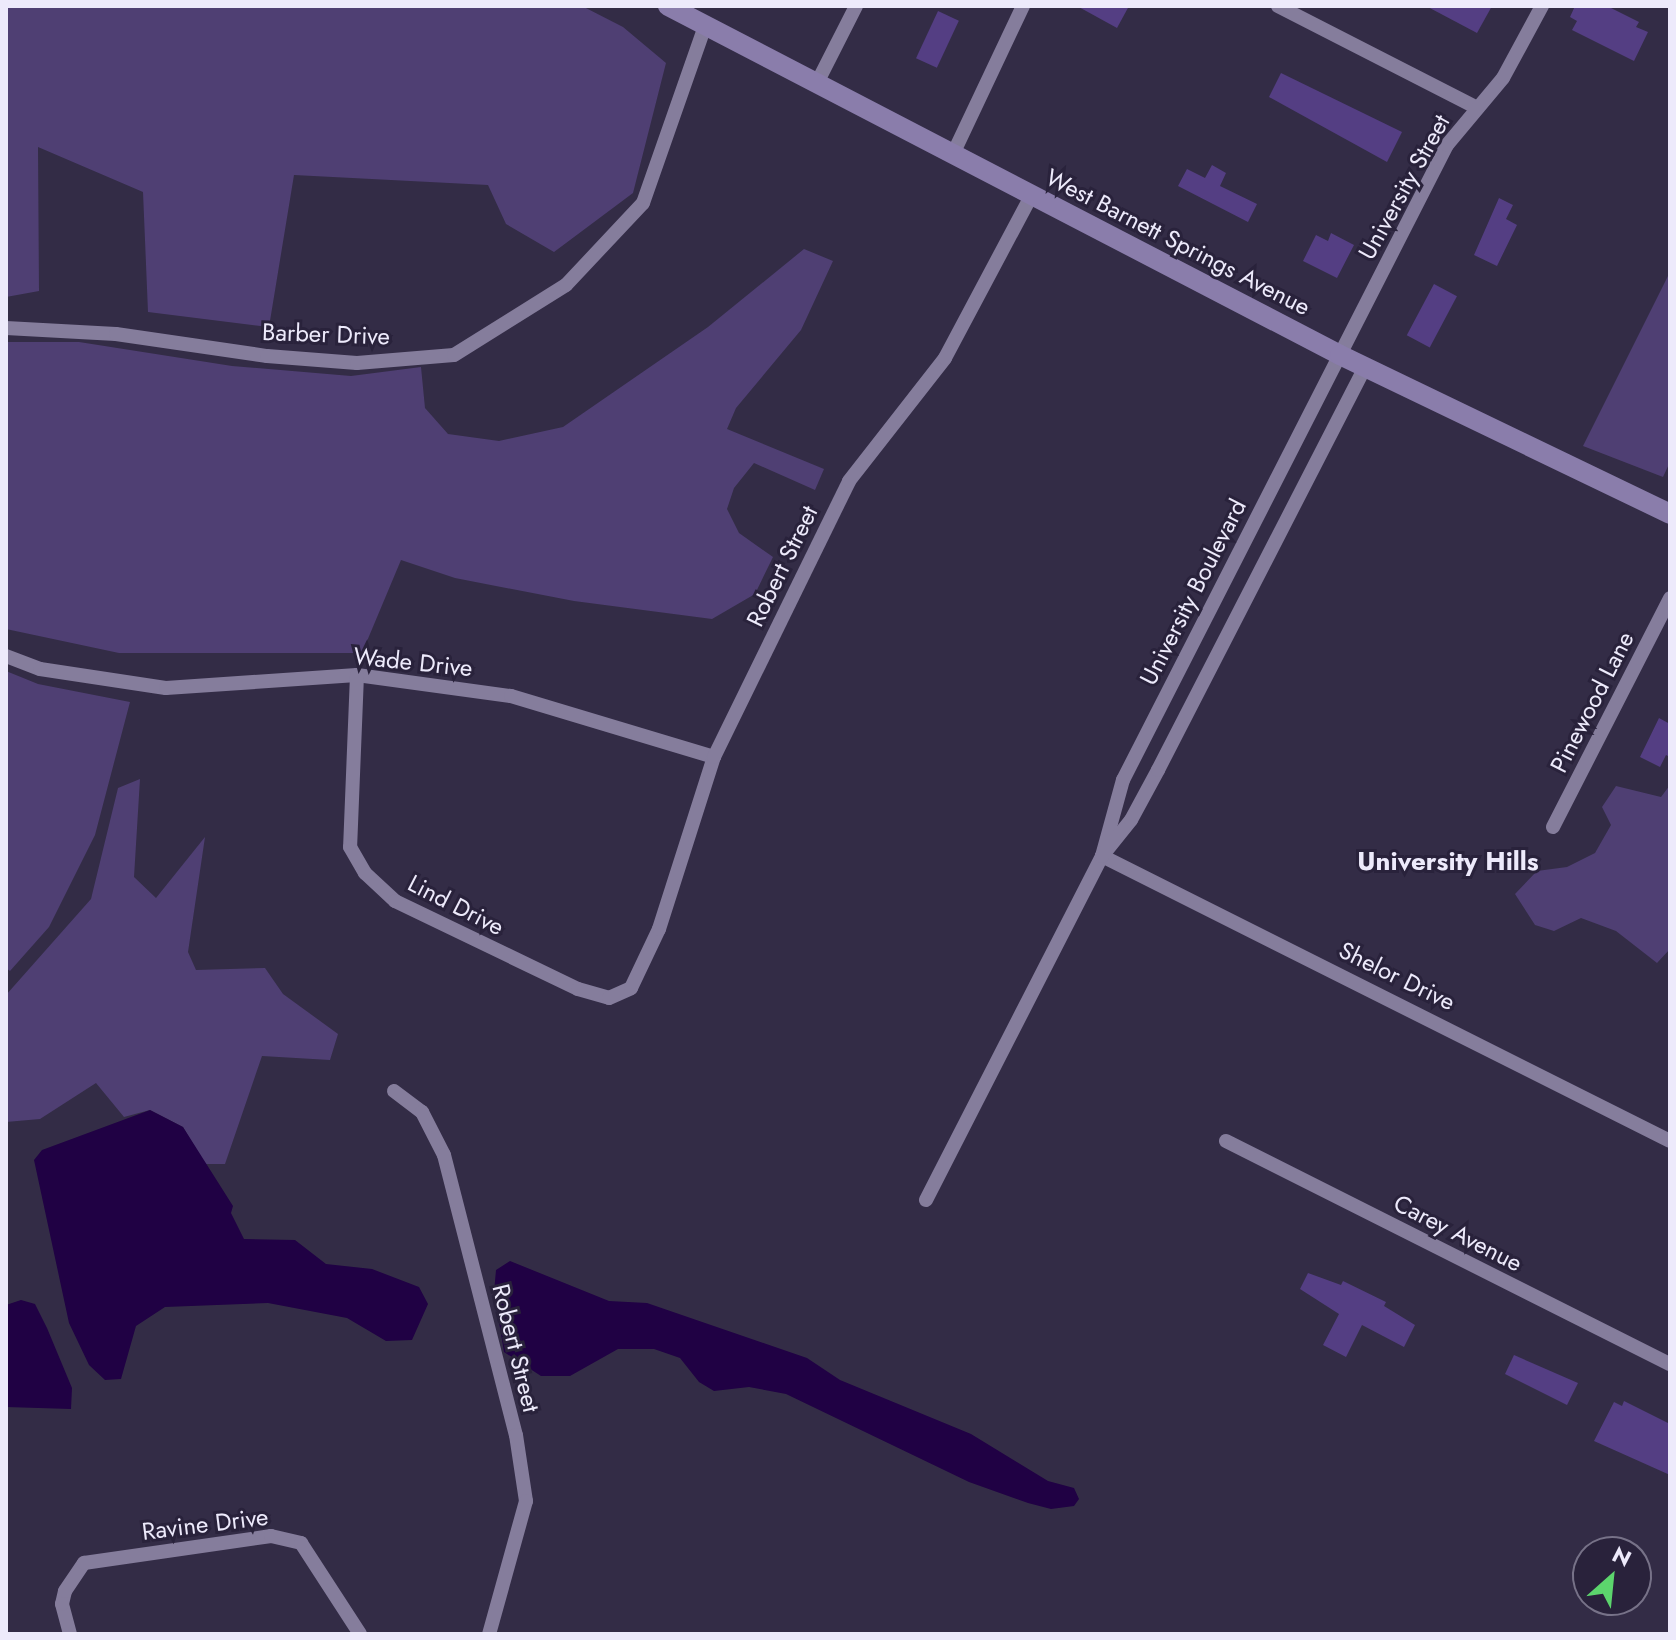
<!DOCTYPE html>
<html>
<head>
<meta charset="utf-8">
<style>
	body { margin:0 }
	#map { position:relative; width:1676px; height:1640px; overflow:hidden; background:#332c46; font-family:Jost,sans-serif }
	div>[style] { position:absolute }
	.green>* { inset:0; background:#4f3f73 }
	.water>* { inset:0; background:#200144 }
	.building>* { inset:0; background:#543e83; transform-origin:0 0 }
	.street>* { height:14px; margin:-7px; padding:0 7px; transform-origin:7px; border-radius:7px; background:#857d9c }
	.secondary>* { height:20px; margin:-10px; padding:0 10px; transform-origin:10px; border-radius:10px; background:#8a7dab }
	span { translate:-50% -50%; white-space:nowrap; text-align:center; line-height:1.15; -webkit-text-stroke:6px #29223b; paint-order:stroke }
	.street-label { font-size:24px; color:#edeafb }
	.neighbourhood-label { font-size:26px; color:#edeafb; font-weight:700 }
	.frame { position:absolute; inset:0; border:8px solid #edeafb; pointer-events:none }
	.north { position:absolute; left:1572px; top:1536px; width:80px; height:80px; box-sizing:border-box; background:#29223b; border:2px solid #777288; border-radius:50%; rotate:27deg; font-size:22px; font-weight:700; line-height:32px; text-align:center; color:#edeafb }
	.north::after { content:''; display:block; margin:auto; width:28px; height:36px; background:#5cd56d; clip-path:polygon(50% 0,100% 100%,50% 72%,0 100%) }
</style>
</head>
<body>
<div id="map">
	<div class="green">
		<div style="clip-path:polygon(6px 6px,582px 6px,623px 27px,666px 63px,633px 193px,554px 252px,506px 224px,488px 185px,294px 175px,269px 327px,148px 312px,143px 192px,38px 147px,39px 291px,6px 297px)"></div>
		<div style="clip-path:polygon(804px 249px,833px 261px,801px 330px,736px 408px,727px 429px,824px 469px,815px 490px,754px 463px,734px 488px,727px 509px,739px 533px,773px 557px,755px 594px,712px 619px,574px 601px,455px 578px,401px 560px,362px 653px,119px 653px,6px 629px,6px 342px,79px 342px,232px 366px,351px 376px,421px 367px,425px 408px,448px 434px,499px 441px,563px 427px,708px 327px)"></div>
		<div style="clip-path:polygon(1670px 272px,1670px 462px,1663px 477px,1583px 446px)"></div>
		<div style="clip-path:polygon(6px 671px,38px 684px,130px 702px,95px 835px,49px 927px,10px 971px,6px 968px)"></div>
		<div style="clip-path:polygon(140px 779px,134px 877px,156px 898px,205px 837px,188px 952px,196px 970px,265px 968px,283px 994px,338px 1034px,330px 1060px,262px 1056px,225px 1164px,205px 1164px,183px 1127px,150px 1110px,124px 1117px,96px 1083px,40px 1119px,6px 1122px,6px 995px,91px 899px,118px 788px)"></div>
		<div style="clip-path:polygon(1670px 785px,1670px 949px,1657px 963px,1616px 931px,1581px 918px,1554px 931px,1535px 925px,1515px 894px,1537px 871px,1567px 867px,1595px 853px,1611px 825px,1602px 807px,1616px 786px,1661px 797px)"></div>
	</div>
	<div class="water">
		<div style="clip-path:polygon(150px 1110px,183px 1127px,233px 1206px,231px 1213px,244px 1239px,295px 1240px,326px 1264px,372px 1269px,419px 1287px,428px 1304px,412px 1340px,386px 1341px,347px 1318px,268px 1303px,165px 1307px,136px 1326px,121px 1379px,105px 1380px,89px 1365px,69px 1323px,34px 1160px,42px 1150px)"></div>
		<div style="clip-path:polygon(510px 1261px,609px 1301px,647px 1303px,807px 1358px,840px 1380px,971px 1434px,1048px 1481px,1074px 1488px,1079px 1499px,1074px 1506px,1051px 1509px,1028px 1503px,969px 1482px,786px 1394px,749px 1387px,714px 1391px,699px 1382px,680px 1358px,654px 1349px,618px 1349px,570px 1376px,541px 1376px,504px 1352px,494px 1292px,496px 1270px)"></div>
		<div style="clip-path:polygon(21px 1300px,35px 1304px,47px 1328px,72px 1388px,71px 1409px,6px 1407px,6px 1305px)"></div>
	</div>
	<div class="building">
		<div style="clip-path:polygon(1077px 6px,1129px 6px,1117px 28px)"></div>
		<div style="clip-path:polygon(1426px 6px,1492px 6px,1477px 33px)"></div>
		<div style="clip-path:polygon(1575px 6px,1607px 6px,1639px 22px,1636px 27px,1648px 32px,1634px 61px,1572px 30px,1577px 21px,1570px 17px)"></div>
		<div style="left:938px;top:11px;width:23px;height:52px;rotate:25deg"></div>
		<div style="clip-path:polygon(1281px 73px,1402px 132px,1387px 162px,1269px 97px)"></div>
		<div style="clip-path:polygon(1212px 165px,1226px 173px,1220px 186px,1257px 204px,1248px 222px,1178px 186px,1187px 169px,1205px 178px)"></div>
		<div style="clip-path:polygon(1499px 198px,1513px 205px,1506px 219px,1517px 225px,1497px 266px,1474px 255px)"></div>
		<div style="clip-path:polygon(1331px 233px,1354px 245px,1337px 278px,1303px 261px,1316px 235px,1328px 241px)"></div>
		<div style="left:1434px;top:284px;width:26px;height:58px;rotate:28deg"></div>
		<div style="clip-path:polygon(1659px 718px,1670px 724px,1670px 757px,1666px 755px,1660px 767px,1640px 757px)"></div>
		<div style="clip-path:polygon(1308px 1273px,1341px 1285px,1343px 1281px,1386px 1302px,1384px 1306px,1415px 1325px,1404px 1347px,1362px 1325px,1346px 1357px,1323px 1345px,1339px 1314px,1300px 1289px)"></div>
		<div style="clip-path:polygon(1514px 1355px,1578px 1383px,1567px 1405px,1505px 1374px)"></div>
		<div style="clip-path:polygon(1624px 1401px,1670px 1424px,1670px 1475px,1594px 1441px,1614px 1402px,1622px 1406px)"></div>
	</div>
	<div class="street">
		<div style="left:1278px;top:6px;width:224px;rotate:27.1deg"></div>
		<div style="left:818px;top:81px;width:84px;rotate:-63.1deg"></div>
		<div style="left:953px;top:154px;width:164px;rotate:-64.7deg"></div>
		<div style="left:6px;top:328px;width:110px;rotate:3.1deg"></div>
		<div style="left:116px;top:334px;width:153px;rotate:8.3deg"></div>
		<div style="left:267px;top:356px;width:90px;rotate:4.4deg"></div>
		<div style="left:357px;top:363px;width:97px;rotate:-4.7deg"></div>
		<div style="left:454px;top:355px;width:132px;rotate:-32deg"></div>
		<div style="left:566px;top:285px;width:112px;rotate:-46.8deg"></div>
		<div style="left:643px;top:203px;width:188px;rotate:-70.7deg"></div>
		<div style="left:6px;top:656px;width:36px;rotate:21deg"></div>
		<div style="left:40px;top:669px;width:127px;rotate:8.6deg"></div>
		<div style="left:166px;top:688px;width:191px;rotate:-3.9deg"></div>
		<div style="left:357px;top:675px;width:155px;rotate:7.8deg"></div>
		<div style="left:511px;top:696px;width:212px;rotate:16.7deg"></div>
		<div style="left:357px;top:675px;width:172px;rotate:92.3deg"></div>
		<div style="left:350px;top:847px;width:30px;rotate:60deg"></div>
		<div style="left:365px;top:873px;width:41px;rotate:43deg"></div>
		<div style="left:395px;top:901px;width:203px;rotate:25.7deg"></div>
		<div style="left:578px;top:989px;width:32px;rotate:16deg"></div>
		<div style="left:609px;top:998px;width:24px;rotate:-24deg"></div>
		<div style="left:631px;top:988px;width:65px;rotate:-64.6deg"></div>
		<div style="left:659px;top:929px;width:181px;rotate:-72.3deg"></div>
		<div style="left:714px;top:757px;width:307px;rotate:-63.9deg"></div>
		<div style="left:849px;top:481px;width:156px;rotate:-52deg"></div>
		<div style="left:945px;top:358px;width:183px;rotate:-62deg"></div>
		<div style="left:1553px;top:827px;width:257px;rotate:-62.9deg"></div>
		<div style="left:1102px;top:856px;width:79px;rotate:-74.6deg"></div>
		<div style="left:1123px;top:780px;width:713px;rotate:-62.97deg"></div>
		<div style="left:1447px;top:145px;width:87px;rotate:-50.1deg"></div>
		<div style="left:1503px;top:78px;width:82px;rotate:-61.6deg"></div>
		<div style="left:1102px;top:856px;width:635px;rotate:26.65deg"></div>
		<div style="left:394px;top:1091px;width:35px;rotate:37deg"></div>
		<div style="left:422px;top:1112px;width:48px;rotate:62.9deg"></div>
		<div style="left:444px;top:1155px;width:289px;rotate:75.6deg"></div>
		<div style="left:516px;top:1435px;width:67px;rotate:81.4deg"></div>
		<div style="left:526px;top:1501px;width:138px;rotate:105.5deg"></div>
		<div style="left:1226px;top:1141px;width:497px;rotate:26.7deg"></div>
		<div style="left:926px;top:1200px;width:386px;rotate:-62.9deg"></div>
		<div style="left:1102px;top:856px;width:46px;rotate:-51.1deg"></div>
		<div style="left:1131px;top:820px;width:57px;rotate:-61.6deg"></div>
		<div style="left:1158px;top:770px;width:452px;rotate:-62.8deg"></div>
		<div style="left:70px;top:1634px;width:31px;rotate:-105deg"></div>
		<div style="left:62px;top:1604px;width:13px;rotate:-77deg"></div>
		<div style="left:65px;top:1591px;width:34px;rotate:-56deg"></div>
		<div style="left:84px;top:1563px;width:189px;rotate:-8.2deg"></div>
		<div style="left:271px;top:1536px;width:31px;rotate:13deg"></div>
		<div style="left:301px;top:1543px;width:108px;rotate:57deg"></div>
	</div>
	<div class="secondary">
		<div style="left:668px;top:6px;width:757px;rotate:27.44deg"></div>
		<div style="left:1340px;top:355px;width:366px;rotate:25.7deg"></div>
	</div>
	<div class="street-label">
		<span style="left:1404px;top:187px;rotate:-61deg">University Street</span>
		<span style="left:1178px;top:242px;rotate:27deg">West Barnett Springs Avenue</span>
		<span style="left:326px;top:334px;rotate:2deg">Barber Drive</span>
		<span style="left:782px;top:566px;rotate:-64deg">Robert Street</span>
		<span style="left:1193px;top:592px;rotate:-63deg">University Boulevard</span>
		<span style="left:413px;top:662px;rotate:6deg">Wade Drive</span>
		<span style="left:1592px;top:702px;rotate:-63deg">Pinewood Lane</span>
		<span style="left:456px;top:905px;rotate:27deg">Lind Drive</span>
		<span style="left:1397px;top:976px;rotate:26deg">Shelor Drive</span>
		<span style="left:1458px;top:1233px;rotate:27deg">Carey Avenue</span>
		<span style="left:516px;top:1348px;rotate:76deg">Robert Street</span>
		<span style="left:205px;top:1524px;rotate:-7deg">Ravine Drive</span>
	</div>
	<div class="neighbourhood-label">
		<span style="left:1448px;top:862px">University Hills</span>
	</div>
	<div class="frame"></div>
	<div class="north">N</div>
</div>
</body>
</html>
